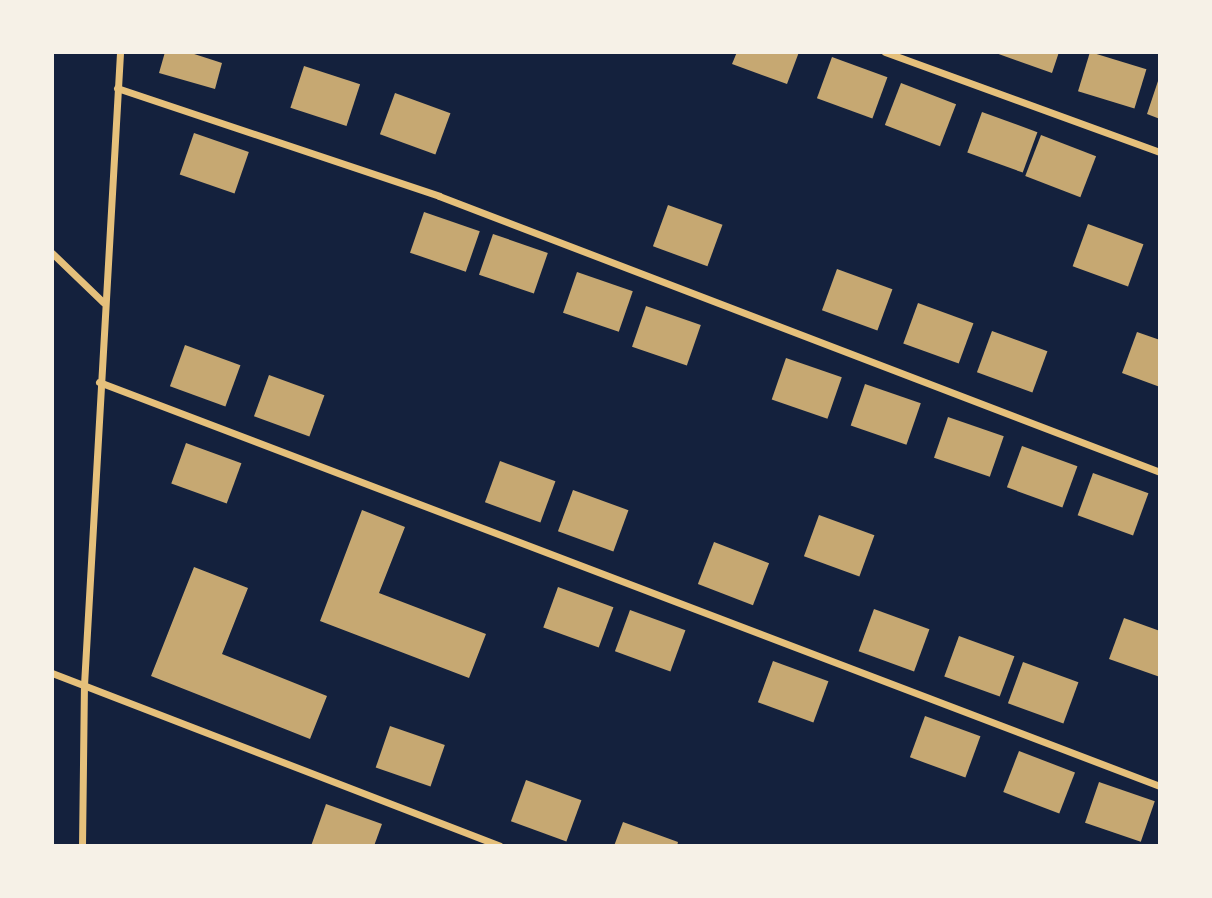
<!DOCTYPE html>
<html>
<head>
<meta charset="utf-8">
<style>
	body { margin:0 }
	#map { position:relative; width:1212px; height:898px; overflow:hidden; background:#14213d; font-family:Manrope,sans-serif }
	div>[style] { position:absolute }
	.building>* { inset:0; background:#c6a872; transform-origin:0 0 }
	.minor>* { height:7px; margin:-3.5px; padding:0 3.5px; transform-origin:3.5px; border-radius:3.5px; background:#e5c07b }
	span { translate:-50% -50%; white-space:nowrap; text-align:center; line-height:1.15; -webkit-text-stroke:5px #f6f1e7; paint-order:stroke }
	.frame { position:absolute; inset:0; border:54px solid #f6f1e7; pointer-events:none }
</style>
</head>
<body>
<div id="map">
	<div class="building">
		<div style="clip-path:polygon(165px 52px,188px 52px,222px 63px,215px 89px,159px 73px)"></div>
		<div style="clip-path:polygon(737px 52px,799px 52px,787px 84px,732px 64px)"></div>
		<div style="clip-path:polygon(993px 52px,1059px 52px,1052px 73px)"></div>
		<div style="left:1090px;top:52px;width:59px;height:41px;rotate:17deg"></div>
		<div style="left:832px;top:57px;width:59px;height:44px;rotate:20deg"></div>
		<div style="left:304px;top:66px;width:59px;height:44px;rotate:18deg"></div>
		<div style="clip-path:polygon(1159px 78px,1160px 78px,1160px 119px,1147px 114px)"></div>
		<div style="left:901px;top:83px;width:59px;height:45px;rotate:21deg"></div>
		<div style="left:395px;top:93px;width:59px;height:44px;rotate:20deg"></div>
		<div style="left:982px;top:112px;width:59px;height:43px;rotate:20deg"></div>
		<div style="left:194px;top:133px;width:58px;height:44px;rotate:19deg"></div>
		<div style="left:1041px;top:135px;width:59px;height:44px;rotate:21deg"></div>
		<div style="left:668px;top:205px;width:58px;height:44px;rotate:20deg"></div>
		<div style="left:424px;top:212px;width:59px;height:43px;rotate:19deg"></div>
		<div style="left:1088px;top:224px;width:59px;height:45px;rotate:20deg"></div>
		<div style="left:493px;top:234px;width:58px;height:43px;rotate:19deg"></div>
		<div style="left:837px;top:269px;width:59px;height:44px;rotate:20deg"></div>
		<div style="left:577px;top:272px;width:59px;height:43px;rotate:19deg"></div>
		<div style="left:918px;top:303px;width:59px;height:43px;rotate:20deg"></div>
		<div style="left:646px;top:306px;width:58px;height:43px;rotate:19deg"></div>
		<div style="left:992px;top:331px;width:59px;height:44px;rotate:20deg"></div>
		<div style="clip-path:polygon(1137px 332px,1160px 340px,1160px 387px,1122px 373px)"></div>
		<div style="left:185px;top:345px;width:59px;height:44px;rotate:20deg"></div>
		<div style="left:786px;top:358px;width:59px;height:44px;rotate:19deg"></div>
		<div style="left:269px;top:375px;width:59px;height:44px;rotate:20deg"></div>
		<div style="left:865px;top:384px;width:59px;height:44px;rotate:19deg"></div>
		<div style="left:948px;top:417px;width:59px;height:43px;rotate:19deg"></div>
		<div style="left:186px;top:443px;width:59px;height:43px;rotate:20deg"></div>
		<div style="left:1022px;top:446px;width:59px;height:44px;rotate:20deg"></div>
		<div style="left:500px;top:461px;width:59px;height:44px;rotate:20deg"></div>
		<div style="left:1093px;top:473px;width:59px;height:45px;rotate:20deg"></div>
		<div style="left:573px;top:490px;width:59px;height:44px;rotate:20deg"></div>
		<div style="clip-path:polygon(362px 510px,405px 527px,379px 593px,486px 634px,469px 678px,320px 621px)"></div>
		<div style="left:819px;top:515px;width:59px;height:44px;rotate:20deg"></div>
		<div style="left:714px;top:542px;width:59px;height:45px;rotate:21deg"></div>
		<div style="clip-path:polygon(194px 567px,248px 588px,222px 654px,327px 696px,310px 739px,151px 676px)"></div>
		<div style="left:558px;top:587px;width:59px;height:43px;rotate:20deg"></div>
		<div style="left:874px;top:609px;width:59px;height:45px;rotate:20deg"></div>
		<div style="left:630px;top:610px;width:59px;height:44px;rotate:20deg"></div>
		<div style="clip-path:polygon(1124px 618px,1160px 631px,1160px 677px,1109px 659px)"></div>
		<div style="left:959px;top:636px;width:59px;height:43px;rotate:20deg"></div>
		<div style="left:773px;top:661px;width:59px;height:44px;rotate:20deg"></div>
		<div style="left:1023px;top:662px;width:59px;height:44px;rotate:20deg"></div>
		<div style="left:925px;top:716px;width:59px;height:44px;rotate:20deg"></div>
		<div style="left:390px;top:726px;width:58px;height:44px;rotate:19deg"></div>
		<div style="left:1019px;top:751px;width:60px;height:44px;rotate:21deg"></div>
		<div style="left:526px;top:780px;width:59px;height:44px;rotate:20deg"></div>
		<div style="left:1099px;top:782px;width:59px;height:43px;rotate:19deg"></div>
		<div style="clip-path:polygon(326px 804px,382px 824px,374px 846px,311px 846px)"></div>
		<div style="clip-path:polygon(623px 822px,678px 842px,677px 846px,614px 846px)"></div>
	</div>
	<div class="minor">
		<div style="left:885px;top:52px;width:293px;rotate:20deg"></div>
		<div style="left:117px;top:88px;width:340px;rotate:18.5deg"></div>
		<div style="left:439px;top:196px;width:772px;rotate:20.95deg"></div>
		<div style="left:52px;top:253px;width:71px;rotate:43.9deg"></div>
		<div style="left:99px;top:382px;width:1135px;rotate:20.85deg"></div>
		<div style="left:52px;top:673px;width:480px;rotate:21.1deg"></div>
		<div style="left:82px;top:846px;width:161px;rotate:-89.3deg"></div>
		<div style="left:84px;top:685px;width:634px;rotate:-86.74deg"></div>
	</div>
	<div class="frame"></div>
</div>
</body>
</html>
